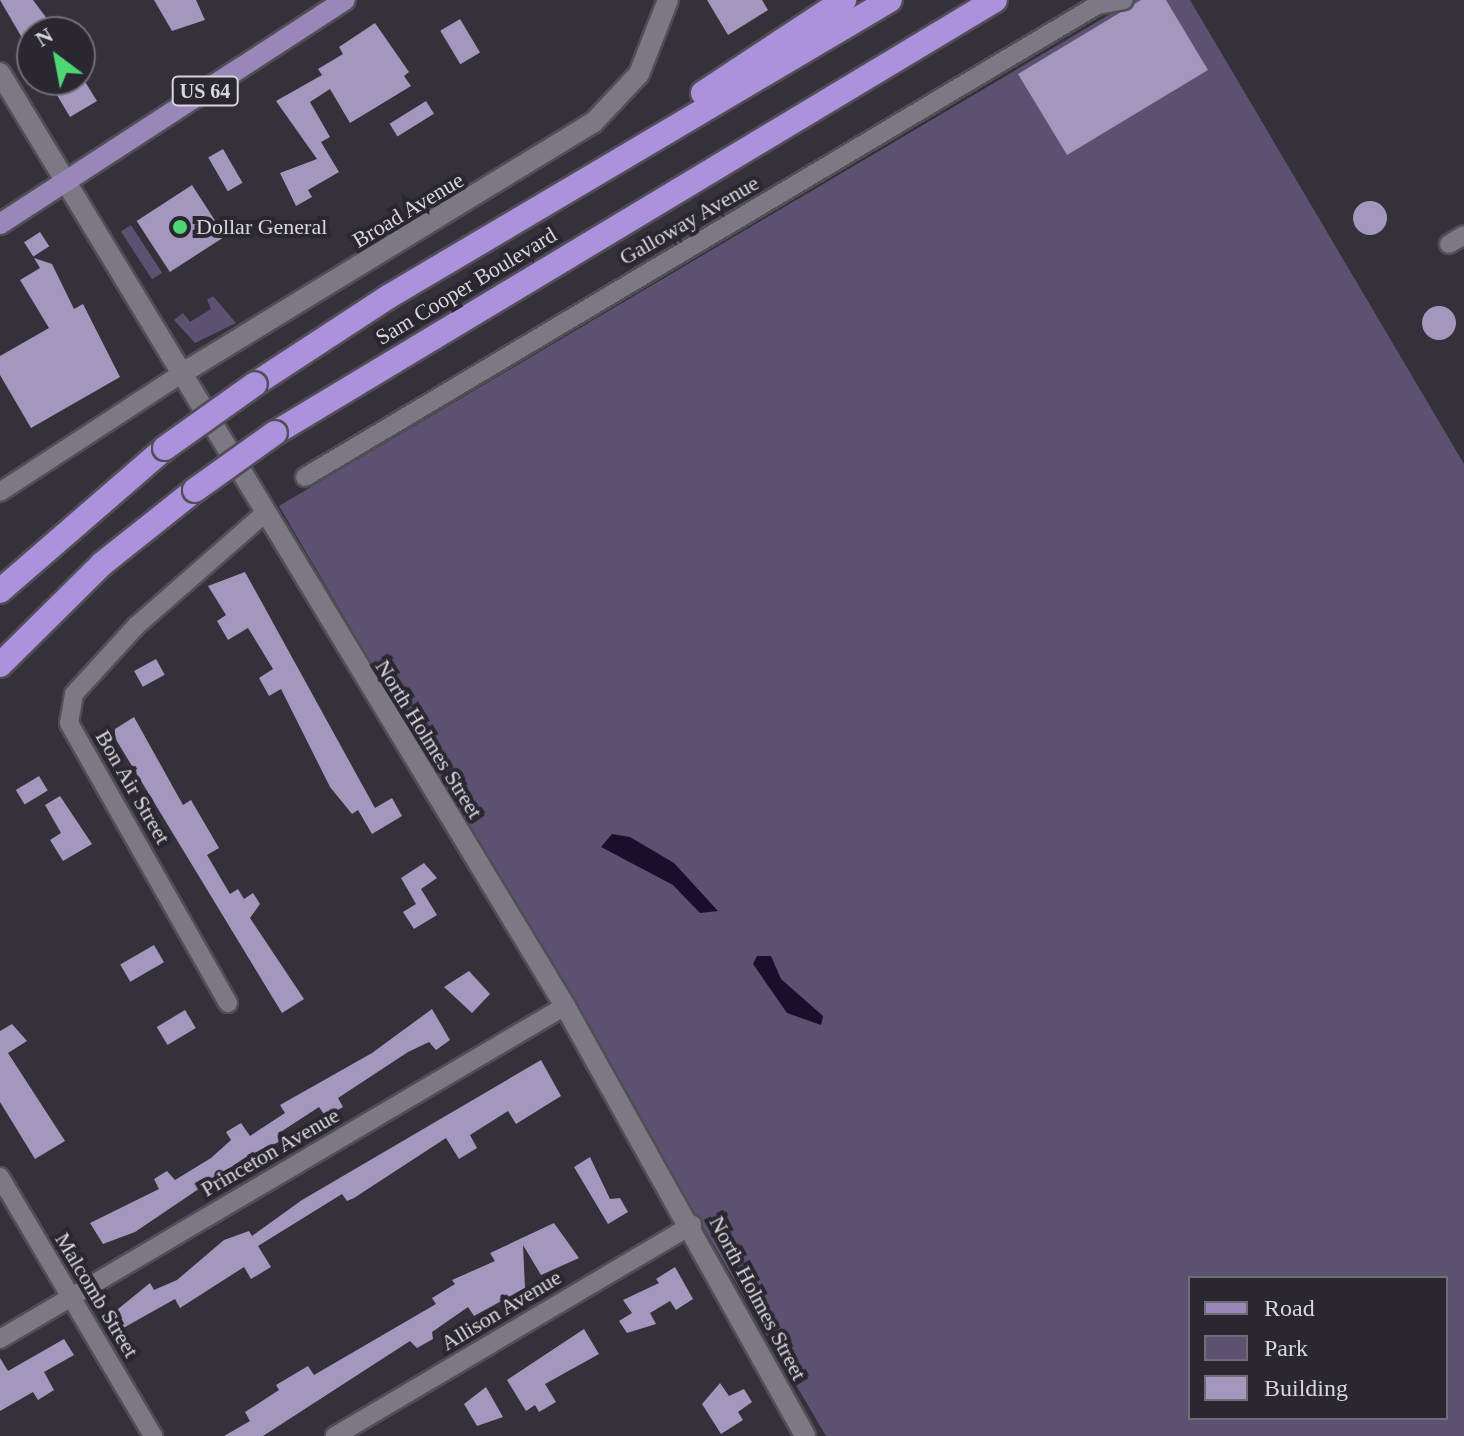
<!DOCTYPE html>
<html>
<head>
<meta charset="utf-8">
<style>
	body { margin:0 }
	#map { position:relative; width:1464px; height:1436px; overflow:hidden; background:#34313a; font-family:"Times New Roman",serif }
	div>[style] { position:absolute }
	.green>* { inset:0; background:#5c5170; transform-origin:0 0 }
	.water>* { inset:0; background:#1a0e2c }
	.building>* { inset:0; background:#a497be; transform-origin:0 0 }
	.round { border-radius:50% }
	.roads { filter:drop-shadow(2px 0 #514e56) drop-shadow(-2px 0 #514e56) drop-shadow(0 2px #514e56) drop-shadow(0 -2px #514e56) }
	.street>* { height:18px; margin:-9px; padding:0 9px; transform-origin:9px; border-radius:9px; background:#7c7984 }
	.secondary>* { height:20px; margin:-10px; padding:0 10px; transform-origin:10px; border-radius:10px; background:#7c7984 }
	.primary>* { height:20px; margin:-10px; padding:0 10px; transform-origin:10px; border-radius:10px; background:#9987b9 }
	.highway>* { height:24px; margin:-12px; padding:0 12px; transform-origin:12px; border-radius:12px; background:#ac91dd }
	.bridges { filter:drop-shadow(2px 0 #514e56) drop-shadow(-2px 0 #514e56) drop-shadow(0 2px #514e56) drop-shadow(0 -2px #514e56) }
	.highway-bridge>* { height:24px; margin:-12px; padding:0 12px; transform-origin:12px; border-radius:12px; background:#ac91dd }
	.dots>* { width:22px; height:22px; translate:-50% -50%; box-sizing:border-box; border:4px solid #2a2730; border-radius:50% }
	span { translate:-50% -50%; white-space:nowrap; text-align:center; line-height:1.15; -webkit-text-stroke:8px #2a2730; paint-order:stroke }
	.shield-label span { padding:2px 6px; background:#2a2730; border:2px solid; border-radius:6px; -webkit-text-stroke-width:0 }
	.shield-label { font-size:20px; color:#d8d6dd; font-weight:700 }
	.street-label { font-size:22px; color:#d8d6dd }
	.poi-label { font-size:22px; color:#d8d6dd }
	.left { translate:0 -50%; text-align:left }
	.legend { position:absolute; left:1188px; top:1276px; width:260px; height:144px; box-sizing:border-box; background:#2a2730; border:2px solid #706d75; margin:0; padding:10px 14px; list-style:none; font-size:24px; color:#d8d6dd }
	.legend li { display:flex; align-items:center; gap:16px; height:40px }
	.legend b { width:40px; border:2px solid #706d75 }
	.north { position:absolute; left:16px; top:16px; width:80px; height:80px; box-sizing:border-box; background:#2a2730; border:2px solid #706d75; border-radius:50%; rotate:328deg; font-size:22px; font-weight:700; line-height:32px; text-align:center; color:#d8d6dd }
	.north::after { content:''; display:block; margin:auto; width:28px; height:36px; background:#4cd676; clip-path:polygon(50% 0,100% 100%,50% 72%,0 100%) }
</style>
</head>
<body>
<div id="map">
	<div class="green">
		<div style="clip-path:polygon(evenodd,1134px 0,1190px 0,1464px 464px,1464px 1436px,826px 1436px,279px 506px,1134px 0,1190px 1278px,1446px 1278px,1446px 1418px,1190px 1418px,1190px 1278px)"></div>
		<div style="left:131px;top:225px;width:57px;height:12px;rotate:57deg"></div>
		<div style="clip-path:polygon(213px 296px,236px 323px,195px 343px,174px 320px,183px 313px,190px 322px,211px 309px,207px 300px)"></div>
	</div>
	<div class="water">
		<div style="clip-path:polygon(612px 834px,630px 837px,674px 863px,718px 911px,700px 913px,673px 885px,601px 847px)"></div>
		<div style="clip-path:polygon(757px 956px,771px 956px,781px 979px,823px 1016px,821px 1025px,787px 1013px,753px 964px)"></div>
	</div>
	<div class="building">
		<div style="clip-path:polygon(0 0,33px 0,57px 32px,32px 32px,32px 55px)"></div>
		<div style="clip-path:polygon(154px 0,196px 0,205px 20px,172px 31px)"></div>
		<div style="clip-path:polygon(707px 0,762px 0,768px 10px,728px 35px)"></div>
		<div style="clip-path:polygon(1141px 0,1166px 0,1208px 70px,1067px 155px,1018px 74px)"></div>
		<div style="left:460px;top:19px;width:39px;height:23px;rotate:59deg"></div>
		<div style="clip-path:polygon(375px 23px,409px 72px,404px 76px,411px 86px,350px 123px,330px 89px,310px 102px,330px 137px,321px 142px,339px 172px,308px 190px,312px 197px,296px 206px,280px 173px,317px 159px,276px 101px,322px 75px,318px 69px,343px 54px,339px 47px)"></div>
		<div style="clip-path:polygon(48px 80px,84px 80px,97px 101px,70px 117px)"></div>
		<div style="left:426px;top:101px;width:15px;height:43px;rotate:58deg"></div>
		<div style="left:223px;top:149px;width:39px;height:17px;rotate:60deg"></div>
		<div style="left:192px;top:185px;width:61px;height:66px;rotate:57deg"></div>
		<div class="round" style="left:1353px;top:201px;width:34px;height:34px"></div>
		<div style="left:40px;top:232px;width:17px;height:19px;rotate:57deg"></div>
		<div style="clip-path:polygon(34px 258px,52px 264px,74px 309px,83px 304px,120px 377px,31px 428px,0 375px,0 356px,49px 328px,20px 280px,40px 268px)"></div>
		<div class="round" style="left:1422px;top:306px;width:34px;height:34px"></div>
		<div style="clip-path:polygon(245px 572px,375px 808px,392px 798px,402px 816px,372px 834px,358px 810px,352px 814px,330px 787px,281px 689px,269px 696px,259px 678px,273px 669px,248px 628px,228px 640px,217px 621px,226px 615px,208px 586px)"></div>
		<div style="left:156px;top:659px;width:18px;height:25px;rotate:61deg"></div>
		<div style="clip-path:polygon(134px 717px,183px 805px,191px 800px,219px 848px,207px 855px,230px 894px,238px 889px,244px 899px,253px 893px,260px 904px,250px 918px,304px 999px,282px 1013px,115px 738px,115px 729px)"></div>
		<div style="left:39px;top:776px;width:17px;height:27px;rotate:59deg"></div>
		<div style="clip-path:polygon(60px 796px,92px 844px,63px 861px,50px 840px,61px 833px,45px 805px)"></div>
		<div style="clip-path:polygon(424px 863px,437px 878px,421px 889px,437px 915px,414px 929px,403px 912px,416px 904px,401px 878px)"></div>
		<div style="left:154px;top:945px;width:20px;height:39px;rotate:60deg"></div>
		<div style="clip-path:polygon(469px 971px,490px 994px,472px 1013px,444px 987px)"></div>
		<div style="clip-path:polygon(432px 1009px,450px 1040px,436px 1050px,429px 1042px,408px 1052px,338px 1098px,343px 1107px,326px 1117px,319px 1107px,279px 1133px,283px 1140px,246px 1157px,135px 1232px,103px 1244px,90px 1223px,159px 1189px,154px 1179px,167px 1171px,175px 1180px,211px 1158px,231px 1140px,226px 1132px,241px 1123px,250px 1136px,285px 1113px,280px 1105px,372px 1053px)"></div>
		<div style="left:185px;top:1010px;width:21px;height:33px;rotate:59deg"></div>
		<div style="clip-path:polygon(12px 1024px,27px 1041px,8px 1053px,65px 1141px,35px 1159px,0 1102px,0 1031px)"></div>
		<div style="clip-path:polygon(541px 1060px,561px 1096px,516px 1124px,508px 1111px,470px 1135px,477px 1148px,459px 1159px,446px 1138px,354px 1198px,347px 1201px,342px 1194px,258px 1246px,271px 1267px,251px 1279px,244px 1267px,180px 1308px,175px 1299px,116px 1332px,107px 1318px,150px 1283px,154px 1290px,177px 1280px,224px 1240px,249px 1231px,252px 1236px,302px 1200px)"></div>
		<div style="clip-path:polygon(590px 1157px,610px 1199px,620px 1198px,628px 1212px,608px 1224px,574px 1167px)"></div>
		<div style="clip-path:polygon(554px 1223px,579px 1258px,541px 1275px,523px 1245px,525px 1288px,474px 1316px,468px 1307px,432px 1332px,433px 1339px,417px 1348px,410px 1341px,263px 1436px,224px 1436px,250px 1421px,245px 1412px,279px 1390px,276px 1385px,308px 1366px,314px 1375px,436px 1304px,432px 1298px,455px 1284px,452px 1280px,495px 1261px,490px 1253px)"></div>
		<div style="clip-path:polygon(675px 1267px,693px 1299px,676px 1310px,670px 1301px,650px 1313px,656px 1324px,627px 1333px,619px 1321px,632px 1313px,623px 1300px,659px 1283px,656px 1279px)"></div>
		<div style="clip-path:polygon(584px 1329px,599px 1354px,545px 1384px,556px 1402px,539px 1412px,535px 1405px,526px 1411px,507px 1380px)"></div>
		<div style="clip-path:polygon(64px 1339px,74px 1355px,44px 1372px,54px 1390px,38px 1400px,33px 1392px,0 1411px,0 1358px,8px 1371px)"></div>
		<div style="clip-path:polygon(720px 1383px,729px 1396px,744px 1389px,752px 1402px,738px 1412px,743px 1420px,721px 1434px,702px 1404px)"></div>
		<div style="clip-path:polygon(486px 1387px,503px 1417px,477px 1426px,464px 1404px)"></div>
	</div>
	<div class="roads">
		<div class="street">
			<div style="left:1449px;top:244px;width:17px;rotate:-31deg"></div>
			<div style="left:305px;top:477px;width:922px;rotate:-30.79deg"></div>
			<div style="left:1097px;top:5px;width:27px;rotate:-10deg"></div>
			<div style="left:0;top:492px;width:216px;rotate:-33.1deg"></div>
			<div style="left:228px;top:1003px;width:322px;rotate:-119.6deg"></div>
			<div style="left:69px;top:723px;width:29px;rotate:-80deg"></div>
			<div style="left:74px;top:694px;width:92px;rotate:-47.6deg"></div>
			<div style="left:136px;top:626px;width:169px;rotate:-41.2deg"></div>
			<div style="left:0;top:1177px;width:301px;rotate:59.4deg"></div>
			<div style="left:0;top:1339px;width:656px;rotate:-30.51deg"></div>
			<div style="left:335px;top:1436px;width:415px;rotate:-30.6deg"></div>
		</div>
		<div class="secondary">
			<div style="left:0;top:73px;width:1091px;rotate:58.8deg"></div>
			<div style="left:565px;top:1006px;width:492px;rotate:60.8deg"></div>
			<div style="left:181px;top:374px;width:482px;rotate:-31.4deg"></div>
			<div style="left:593px;top:123px;width:67px;rotate:-46.8deg"></div>
			<div style="left:639px;top:74px;width:79px;rotate:-68.6deg"></div>
		</div>
		<div class="primary">
			<div style="left:0;top:224px;width:411px;rotate:-33deg"></div>
		</div>
		<div class="highway">
			<div style="left:703px;top:93px;width:169px;rotate:-33.4deg"></div>
			<div style="left:255px;top:384px;width:159px;rotate:-33.2deg"></div>
			<div style="left:388px;top:297px;width:583px;rotate:-30.61deg"></div>
			<div style="left:275px;top:433px;width:840px;rotate:-31.02deg"></div>
			<div style="left:0;top:591px;width:218px;rotate:-40.9deg"></div>
			<div style="left:0;top:665px;width:144px;rotate:-44.7deg"></div>
			<div style="left:102px;top:564px;width:119px;rotate:-38.5deg"></div>
		</div>
	</div>
	<div class="bridges">
		<div class="highway-bridge">
			<div style="left:165px;top:448px;width:110px;rotate:-35.4deg"></div>
			<div style="left:195px;top:490px;width:98px;rotate:-35.5deg"></div>
		</div>
	</div>
	<div class="dots">
		<div style="left:180px;top:227px;background:#4cd676"></div>
	</div>
	<div class="shield-label">
		<span style="left:205px;top:91px">US 64</span>
	</div>
	<div class="street-label">
		<span style="left:408px;top:210px;rotate:-31deg">Broad Avenue</span>
		<span style="left:689px;top:220px;rotate:-30deg">Galloway Avenue</span>
		<span style="left:466px;top:286px;rotate:-31deg">Sam Cooper Boulevard</span>
		<span style="left:429px;top:739px;rotate:58deg">North Holmes Street</span>
		<span style="left:133px;top:787px;rotate:60deg">Bon Air Street</span>
		<span style="left:270px;top:1152px;rotate:-30deg">Princeton Avenue</span>
		<span style="left:97px;top:1295px;rotate:59deg">Malcomb Street</span>
		<span style="left:758px;top:1298px;rotate:62deg">North Holmes Street</span>
		<span style="left:501px;top:1310px;rotate:-31deg">Allison Avenue</span>
	</div>
	<div class="poi-label">
		<span class="left" style="left:196px;top:227px">Dollar General</span>
	</div>
	<ul class="legend">
	<li><b style="height:10px;background:#9987b9"></b>Road</li>
	<li><b style="height:22px;background:#5c5170"></b>Park</li>
	<li><b style="height:22px;background:#a497be"></b>Building</li>
	</ul>
	<div class="north">N</div>
</div>
</body>
</html>
